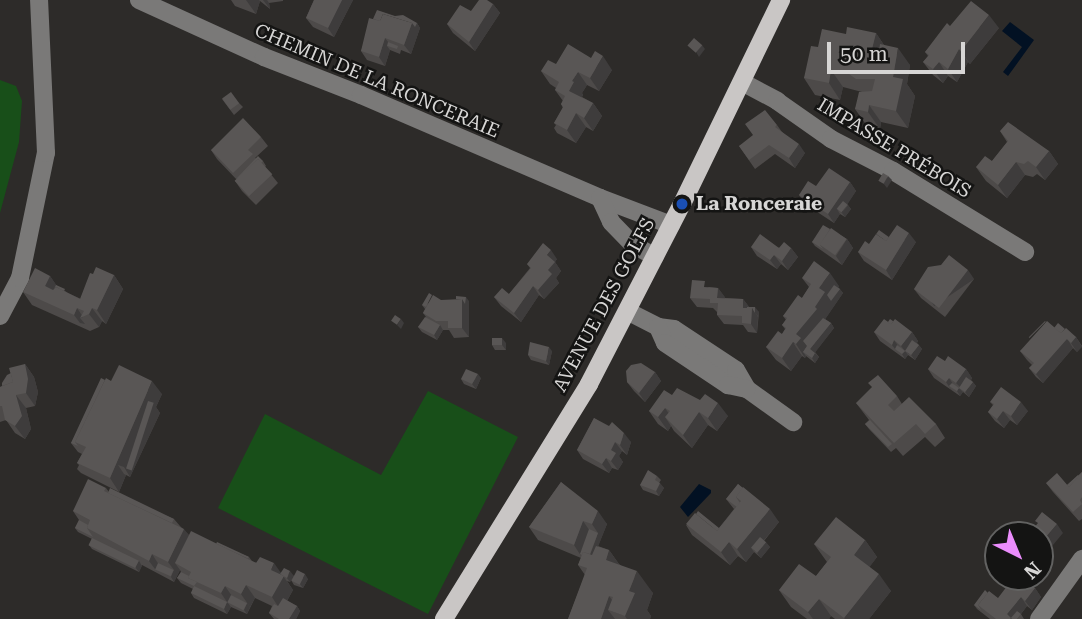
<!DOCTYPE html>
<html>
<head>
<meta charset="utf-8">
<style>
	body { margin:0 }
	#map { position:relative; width:1082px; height:619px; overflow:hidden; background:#2d2b29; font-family:"Roboto Serif",serif }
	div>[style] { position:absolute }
	.green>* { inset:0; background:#184f19 }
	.water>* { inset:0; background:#021123 }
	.minor>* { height:18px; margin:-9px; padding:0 9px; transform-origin:9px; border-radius:9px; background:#7a7978 }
	.major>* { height:18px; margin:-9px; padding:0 9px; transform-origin:9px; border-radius:9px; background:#c9c6c5 }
	.wall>* { inset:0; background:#4d4a49 }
	.shaded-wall>* { inset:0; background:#3e3c3c; transform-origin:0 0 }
	.building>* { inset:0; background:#595655; transform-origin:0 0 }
	.dots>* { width:19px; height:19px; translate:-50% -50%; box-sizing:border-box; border:4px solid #141413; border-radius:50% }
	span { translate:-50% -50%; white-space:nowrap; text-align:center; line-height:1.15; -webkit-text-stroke:5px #141413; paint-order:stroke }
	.street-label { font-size:19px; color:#d7d6d5 }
	.poi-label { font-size:19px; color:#d7d6d5; font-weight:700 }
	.left { translate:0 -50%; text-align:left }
	.north { position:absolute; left:984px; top:521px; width:70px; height:70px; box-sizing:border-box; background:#141413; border:2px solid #626261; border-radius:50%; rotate:137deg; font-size:19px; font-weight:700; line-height:28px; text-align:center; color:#d7d6d5 }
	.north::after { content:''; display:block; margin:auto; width:24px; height:32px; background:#eb8dfc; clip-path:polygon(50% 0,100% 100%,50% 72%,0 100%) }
	.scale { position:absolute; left:827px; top:42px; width:138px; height:32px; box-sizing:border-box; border:4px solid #d7d6d5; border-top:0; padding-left:9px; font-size:21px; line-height:24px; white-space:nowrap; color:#d7d6d5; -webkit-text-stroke:5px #141413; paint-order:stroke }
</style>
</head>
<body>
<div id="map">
	<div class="green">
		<div style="clip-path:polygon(0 80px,16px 86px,22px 101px,19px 142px,0 213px)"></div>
		<div style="clip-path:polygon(428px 391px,518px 437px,428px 614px,218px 508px,265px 414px,381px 475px)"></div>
	</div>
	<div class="water">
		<div style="clip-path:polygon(1010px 22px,1034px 40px,1008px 76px,1003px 72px,1022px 47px,1002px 31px)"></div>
		<div style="clip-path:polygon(699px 484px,711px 490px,711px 493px,688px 517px,680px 507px)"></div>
	</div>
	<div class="minor">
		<div style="left:139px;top:0;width:137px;rotate:24.5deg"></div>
		<div style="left:264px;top:57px;width:104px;rotate:21.4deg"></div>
		<div style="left:361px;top:95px;width:260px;rotate:23.3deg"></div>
		<div style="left:600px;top:198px;width:76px;rotate:20.8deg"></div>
		<div style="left:742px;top:82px;width:40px;rotate:28deg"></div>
		<div style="left:777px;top:101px;width:66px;rotate:35.1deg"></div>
		<div style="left:831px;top:139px;width:70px;rotate:27.3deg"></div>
		<div style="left:893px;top:171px;width:155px;rotate:31.5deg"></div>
		<div style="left:600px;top:198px;width:26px;rotate:65deg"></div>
		<div style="left:611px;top:222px;width:30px;rotate:46deg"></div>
		<div style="left:632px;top:244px;width:26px;rotate:29deg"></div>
		<div style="left:627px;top:311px;width:35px;rotate:27deg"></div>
		<div style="left:658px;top:327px;width:16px;rotate:7deg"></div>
		<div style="left:674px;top:329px;width:74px;rotate:33.5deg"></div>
		<div style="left:736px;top:370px;width:22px;rotate:60deg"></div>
		<div style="left:747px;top:389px;width:57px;rotate:35.7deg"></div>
		<div style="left:0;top:316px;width:43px;rotate:-62.2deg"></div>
		<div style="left:20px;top:278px;width:128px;rotate:-78.3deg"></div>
		<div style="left:46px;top:153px;width:153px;rotate:-92.6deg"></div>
		<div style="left:658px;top:327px;width:17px;rotate:66deg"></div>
		<div style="left:665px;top:343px;width:76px;rotate:33.7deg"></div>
		<div style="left:728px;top:385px;width:19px;rotate:12deg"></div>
		<div style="left:1039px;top:619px;width:74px;rotate:-54.4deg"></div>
	</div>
	<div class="major">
		<div style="left:444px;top:619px;width:276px;rotate:-58.3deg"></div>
		<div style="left:589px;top:384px;width:203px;rotate:-62.7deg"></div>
		<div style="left:682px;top:204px;width:227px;rotate:-64.1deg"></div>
	</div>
	<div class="wall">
		<div style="clip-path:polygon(231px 0,283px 0,283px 1px,269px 3px,270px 9px,260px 1px,256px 14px,235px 6px)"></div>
		<div style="clip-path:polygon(314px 0,353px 0,334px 37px,313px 27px,306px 18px)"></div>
		<div style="clip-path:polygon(493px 4px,500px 13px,475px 51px,453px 33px,447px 24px,471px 11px)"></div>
		<div style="clip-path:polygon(373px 19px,417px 23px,420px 28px,411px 54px,401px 50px,400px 54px,390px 50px,385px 66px,367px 60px,361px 51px)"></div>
		<div style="clip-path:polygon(950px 26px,999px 28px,970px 64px,968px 62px,957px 82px,948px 76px,943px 83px,933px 75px,923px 62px,928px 56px,925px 52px)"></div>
		<div style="clip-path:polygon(876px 33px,884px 45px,910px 65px,907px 84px,915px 96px,908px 128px,881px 122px,880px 129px,867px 126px,855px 109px,862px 92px,843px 87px,840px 100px,815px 95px,804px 78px,818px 47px,846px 34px)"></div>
		<div style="clip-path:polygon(556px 64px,612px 70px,599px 91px,587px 85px,582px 93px,583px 95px,582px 97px,593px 103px,602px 116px,593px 131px,586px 127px,576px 143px,557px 133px,554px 128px,556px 125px,554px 123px,563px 108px,561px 104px,563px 101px,555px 90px,556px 88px,550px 84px,541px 71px)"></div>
		<div style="clip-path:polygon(222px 99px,239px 103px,243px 107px,234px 115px)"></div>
		<div style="clip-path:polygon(777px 125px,782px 132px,805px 153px,795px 168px,775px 154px,755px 169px,739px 146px)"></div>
		<div style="clip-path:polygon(1000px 131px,1049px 151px,1058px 164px,1045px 180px,1037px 174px,1033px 177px,1025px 175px,1007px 198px,986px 181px,976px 167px,992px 161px,1007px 142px)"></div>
		<div style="clip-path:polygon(261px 137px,268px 146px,255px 158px,263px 161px,266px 166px,265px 167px,278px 183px,256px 205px,242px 191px,235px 181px,237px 180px,217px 159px,211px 150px)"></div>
		<div style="clip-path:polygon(850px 182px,856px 191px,847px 204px,851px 209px,845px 217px,840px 214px,834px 223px,805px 204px,799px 195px,816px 186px)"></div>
		<div style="clip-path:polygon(830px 229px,847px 239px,853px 248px,842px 265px,815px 246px,812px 242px)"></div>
		<div style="clip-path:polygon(889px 237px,916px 242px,892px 280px,864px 261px,858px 252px,869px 244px)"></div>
		<div style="clip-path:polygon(751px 247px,791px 248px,798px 257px,788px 270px,781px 264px,777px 269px,757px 256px)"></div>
		<div style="clip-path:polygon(557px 259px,555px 262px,561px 271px,556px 278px,559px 283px,544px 299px,539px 295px,521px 322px,501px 306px,494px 297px,509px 294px,530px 268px,527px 264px)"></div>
		<div style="clip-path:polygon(93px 274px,114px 275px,123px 289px,106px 324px,102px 321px,99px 327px,90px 331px,32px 305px,23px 292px,50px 276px,56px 285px,68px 293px,81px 299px)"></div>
		<div style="clip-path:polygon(802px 278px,839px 286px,838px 287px,843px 293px,825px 319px,831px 323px,834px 328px,815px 352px,819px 357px,815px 363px,806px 356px,805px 358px,802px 356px,791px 371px,776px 360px,766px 347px,782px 334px,785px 329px,782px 325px,786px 320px,783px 316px,802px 298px,809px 287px)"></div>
		<div style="clip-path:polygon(974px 279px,945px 317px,921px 298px,914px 289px)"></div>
		<div style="clip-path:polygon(709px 287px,718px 288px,725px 298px,743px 299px,749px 307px,759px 312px,757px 333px,748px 332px,743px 325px,724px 324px,717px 315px,717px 312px,713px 308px,697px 307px,690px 298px)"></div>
		<div style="clip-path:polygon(441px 300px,469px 301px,469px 337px,454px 338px,449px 330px,443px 330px,437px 340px,422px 332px,418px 327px,426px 317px,423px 313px,425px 309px,422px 305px)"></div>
		<div style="clip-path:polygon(888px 322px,912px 332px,918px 341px,917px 343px,922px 349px,915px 360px,908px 355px,905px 359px,880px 341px,874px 332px)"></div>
		<div style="clip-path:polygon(1054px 328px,1076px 337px,1082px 346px,1077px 352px,1073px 348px,1043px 383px,1036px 377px,1029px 368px,1032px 365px,1027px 360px,1020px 351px)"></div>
		<div style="clip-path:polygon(506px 343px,506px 350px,495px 350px,492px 345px)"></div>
		<div style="clip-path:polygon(552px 351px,549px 365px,531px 360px,528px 355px)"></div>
		<div style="clip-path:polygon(25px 364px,34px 377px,38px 392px,35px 406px,26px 408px,31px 429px,25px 439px,15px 433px,6px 420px,0 422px,0 387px,2px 386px)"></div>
		<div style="clip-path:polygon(928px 369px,966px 369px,972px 378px,971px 380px,976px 386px,969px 397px,963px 392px,960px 396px,934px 378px)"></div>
		<div style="clip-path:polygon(655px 372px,661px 381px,645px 402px,634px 391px,627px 382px)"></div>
		<div style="clip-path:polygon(481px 378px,476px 389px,464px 384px,461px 379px)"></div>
		<div style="clip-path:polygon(105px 380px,111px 381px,162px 394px,156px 407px,160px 413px,130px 477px,126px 475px,119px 492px,81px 473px,77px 469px,79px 465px,77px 463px,82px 454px,78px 452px,71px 443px)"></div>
		<div style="clip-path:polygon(672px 395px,728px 416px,717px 431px,708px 425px,692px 448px,674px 431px,671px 426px,668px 431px,658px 424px,649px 411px)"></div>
		<div style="clip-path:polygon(897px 396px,902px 404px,936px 424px,945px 438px,935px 447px,925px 437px,903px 456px,896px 448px,891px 452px,869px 429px,865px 424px,869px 420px,856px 403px)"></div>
		<div style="clip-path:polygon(990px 402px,1028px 411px,1017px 425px,1010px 420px,1004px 428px,995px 421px,988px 412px,993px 405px)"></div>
		<div style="clip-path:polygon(594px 418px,631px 442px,627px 455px,622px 451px,619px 456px,623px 462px,618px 470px,612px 468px,609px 473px,583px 459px,577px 450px)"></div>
		<div style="clip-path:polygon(1082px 472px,1082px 519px,1079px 521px,1053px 492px,1046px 483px,1067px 485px)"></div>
		<div style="clip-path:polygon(657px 476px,661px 480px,659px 483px,664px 488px,659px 496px,643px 490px,640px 485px)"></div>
		<div style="clip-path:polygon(561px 482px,607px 524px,598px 546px,609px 550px,619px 564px,653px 593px,647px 610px,651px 616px,650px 619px,568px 619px,585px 575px,578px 565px,581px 558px,538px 540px,529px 527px)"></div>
		<div style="clip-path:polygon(738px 484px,779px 522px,764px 541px,770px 547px,761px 558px,754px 552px,746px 562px,738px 556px,730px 565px,692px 535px,686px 525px,719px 528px,734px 509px,726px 499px)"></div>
		<div style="clip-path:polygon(106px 488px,109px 492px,174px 519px,180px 526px,189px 535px,216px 544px,249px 557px,252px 561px,281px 573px,308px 579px,303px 588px,294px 585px,291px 580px,290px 582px,287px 581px,293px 590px,287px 601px,297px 606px,300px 611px,296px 619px,274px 619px,269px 613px,272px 606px,255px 598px,247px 614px,231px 607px,227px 614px,194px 598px,191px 593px,193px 589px,181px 583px,177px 578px,181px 572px,180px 570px,174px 582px,142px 565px,139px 572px,92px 549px,89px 545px,92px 539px,78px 532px,75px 528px,79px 520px,73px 511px)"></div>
		<div style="clip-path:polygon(865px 540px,877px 557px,869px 567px,891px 591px,869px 619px,835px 619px,831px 616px,829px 619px,807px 619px,791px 607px,779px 590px,816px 576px,827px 562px,814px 544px)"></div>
		<div style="clip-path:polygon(1035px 588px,1041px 597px,1032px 610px,1027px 606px,1021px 614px,1024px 619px,990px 619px,977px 609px,974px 605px)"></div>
	</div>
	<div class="shaded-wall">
		<div style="clip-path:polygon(246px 0,259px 0,260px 1px,256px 14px)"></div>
		<div style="clip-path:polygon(263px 0,267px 0,269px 3px,270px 9px)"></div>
		<div style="clip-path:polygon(342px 0,353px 0,334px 37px,328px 28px)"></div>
		<div style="clip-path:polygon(493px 4px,500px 13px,475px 51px,469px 42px)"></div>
		<div style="clip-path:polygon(989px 15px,999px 28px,970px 64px,961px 51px)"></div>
		<div style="clip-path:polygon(412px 23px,417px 23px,420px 28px,411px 54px,404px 45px)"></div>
		<div style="clip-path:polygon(876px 33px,887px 50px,884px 66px,872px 49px)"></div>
		<div style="clip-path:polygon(385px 38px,392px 47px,387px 46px,390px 50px,385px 66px,379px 57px)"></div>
		<div style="clip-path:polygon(702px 45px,705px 49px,699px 57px,696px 52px)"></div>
		<div style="clip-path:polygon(898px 48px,910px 65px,907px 84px,915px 96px,908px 128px,896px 111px,893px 77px)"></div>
		<div style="clip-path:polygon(959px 49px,968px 62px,957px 82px,948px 69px)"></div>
		<div style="clip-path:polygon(603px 56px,612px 70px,599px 91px,590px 78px)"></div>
		<div style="clip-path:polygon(939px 62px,948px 76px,943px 83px,933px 69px)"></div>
		<div style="clip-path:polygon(831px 70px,843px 87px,840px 100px,829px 83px)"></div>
		<div style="clip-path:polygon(578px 72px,587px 85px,582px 93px,583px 95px,578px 104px,569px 91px,572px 81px)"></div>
		<div style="clip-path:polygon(593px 103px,602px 116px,593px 131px,584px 118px)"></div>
		<div style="clip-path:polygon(869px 105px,881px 122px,880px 129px,868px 112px)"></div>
		<div style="clip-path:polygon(576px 113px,586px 127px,576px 143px,567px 130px)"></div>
		<div style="clip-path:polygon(799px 144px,805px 153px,795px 168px,789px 158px)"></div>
		<div style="clip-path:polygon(1049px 151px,1058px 164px,1045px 180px,1036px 167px)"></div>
		<div style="clip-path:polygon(1016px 162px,1025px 175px,1007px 198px,998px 185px)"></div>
		<div style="clip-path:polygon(888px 176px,892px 180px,887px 188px,883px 183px)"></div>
		<div style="clip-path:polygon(850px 182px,856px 191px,842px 213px,837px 209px,840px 214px,834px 223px,828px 214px)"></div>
		<div style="clip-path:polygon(848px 205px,851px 209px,845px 217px,842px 213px)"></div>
		<div style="clip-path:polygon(909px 233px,916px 242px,892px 280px,886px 270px)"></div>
		<div style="clip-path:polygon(847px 239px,853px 248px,842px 265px,836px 256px)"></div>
		<div style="clip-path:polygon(791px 248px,798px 257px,788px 270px,782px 261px)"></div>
		<div style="clip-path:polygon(551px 250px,557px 259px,555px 262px,561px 271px,556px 278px,559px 283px,544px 299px,538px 290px,548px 270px,547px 255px)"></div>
		<div style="clip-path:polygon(774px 255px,781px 264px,777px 269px,770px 260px)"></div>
		<div style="left:968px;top:270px;width:11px;height:48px;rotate:56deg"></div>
		<div style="clip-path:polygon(830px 273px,839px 286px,830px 299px,840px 289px,843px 293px,803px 352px,806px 356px,805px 358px,796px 344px,796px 334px,815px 307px,819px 288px)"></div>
		<div style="clip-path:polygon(114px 275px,123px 289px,106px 324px,97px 310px)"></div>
		<div style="clip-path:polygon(50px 276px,59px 289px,56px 297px,45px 286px)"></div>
		<div style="clip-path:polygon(533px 286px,539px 295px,521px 322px,514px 313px)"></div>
		<div style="clip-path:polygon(718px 288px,725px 297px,724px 307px,717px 298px)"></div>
		<div style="clip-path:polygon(466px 297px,469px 301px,469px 337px,462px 328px,462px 299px)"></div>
		<div style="clip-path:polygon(743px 299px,750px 308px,743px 308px)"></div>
		<div style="clip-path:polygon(755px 307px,759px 312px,759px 317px,755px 313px)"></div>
		<div style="clip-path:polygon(77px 308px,83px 317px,80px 318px,85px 324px,80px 323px,74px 315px)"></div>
		<div style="clip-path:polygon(92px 308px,102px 321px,99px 327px,89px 314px)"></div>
		<div style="clip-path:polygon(752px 308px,758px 317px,757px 333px,751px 324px)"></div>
		<div style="clip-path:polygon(401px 319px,404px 323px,401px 329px,397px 325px)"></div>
		<div style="clip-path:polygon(831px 323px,834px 328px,814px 354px,810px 349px)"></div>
		<div style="clip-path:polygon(440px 325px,443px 330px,437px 340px,434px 335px)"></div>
		<div style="clip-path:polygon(912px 332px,918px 341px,909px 354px,905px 351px,901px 346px)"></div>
		<div style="clip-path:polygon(793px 337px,796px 341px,794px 344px,802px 356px,791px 371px,782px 358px)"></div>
		<div style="clip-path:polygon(1063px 337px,1068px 340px,1073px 348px,1043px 383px,1036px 374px)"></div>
		<div style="clip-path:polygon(1076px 337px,1082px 347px,1077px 352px,1071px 343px)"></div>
		<div style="clip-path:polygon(502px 338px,506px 343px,506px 350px,502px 345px)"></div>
		<div style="clip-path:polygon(894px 340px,901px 350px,895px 349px,892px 345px)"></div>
		<div style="clip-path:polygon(919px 345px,922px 349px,915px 360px,911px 355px)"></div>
		<div style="clip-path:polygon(549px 347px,552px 351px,549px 365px,546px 361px)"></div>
		<div style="clip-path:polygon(905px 351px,908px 355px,905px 359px,902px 354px)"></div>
		<div style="clip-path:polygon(815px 353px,819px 357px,815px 363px,812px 358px)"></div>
		<div style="clip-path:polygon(25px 364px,34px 377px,38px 392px,35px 406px,26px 393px)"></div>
		<div style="clip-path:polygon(966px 369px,972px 378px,964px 391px,956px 383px)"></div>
		<div style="clip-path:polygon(655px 372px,661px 381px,645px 402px,639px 393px)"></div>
		<div style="clip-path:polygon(478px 374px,481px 378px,476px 389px,472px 384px)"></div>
		<div style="clip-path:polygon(949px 378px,955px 387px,949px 386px,952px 391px,946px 382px)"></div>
		<div style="clip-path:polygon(152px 381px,162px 394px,156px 407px,160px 413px,130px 477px,124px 467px,118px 465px,124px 474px,126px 475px,119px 492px,110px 478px)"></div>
		<div style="clip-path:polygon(973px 382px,976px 386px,969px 397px,965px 392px)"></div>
		<div style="clip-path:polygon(959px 388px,963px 392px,960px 396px,957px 391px)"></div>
		<div style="clip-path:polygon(16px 395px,26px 408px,31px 429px,25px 439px,15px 426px)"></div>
		<div style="clip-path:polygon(1021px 402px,1028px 411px,1017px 425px,1011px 416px)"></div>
		<div style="clip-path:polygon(718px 403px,728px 416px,717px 431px,708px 418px)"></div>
		<div style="clip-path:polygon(665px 408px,674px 421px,665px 417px,671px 426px,668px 431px,658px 417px)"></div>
		<div style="clip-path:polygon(1003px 411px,1010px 420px,1004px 428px,997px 419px)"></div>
		<div style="clip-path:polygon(699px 412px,708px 425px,692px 448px,683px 435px)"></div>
		<div style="clip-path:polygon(624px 433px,631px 442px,627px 455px,620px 445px)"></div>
		<div style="clip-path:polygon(615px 442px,622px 451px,619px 456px,623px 462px,618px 470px,611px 461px,611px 450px)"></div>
		<div style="clip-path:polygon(606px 458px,612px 468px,609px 473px,602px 464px)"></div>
		<div style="clip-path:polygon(660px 483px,664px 488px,659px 496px,656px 491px)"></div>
		<div style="clip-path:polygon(770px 509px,779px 522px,755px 551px,751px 548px,754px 552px,746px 562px,737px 549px)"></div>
		<div style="clip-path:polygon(598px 511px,607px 524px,592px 562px,589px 558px,598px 533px,592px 524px)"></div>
		<div style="clip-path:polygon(583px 521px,592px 534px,580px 554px,583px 559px,574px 545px)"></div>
		<div style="clip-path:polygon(1057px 524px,1063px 533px,1048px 551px,1051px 556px,1040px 568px,1041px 543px)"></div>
		<div style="clip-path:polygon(184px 529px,194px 542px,175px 563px,180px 570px,174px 582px,171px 577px,174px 570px,168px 562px)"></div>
		<div style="clip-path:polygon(865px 540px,877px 557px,866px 572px,854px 555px)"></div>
		<div style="clip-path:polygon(729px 542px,738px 556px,730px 565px,721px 552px)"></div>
		<div style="clip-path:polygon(766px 542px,770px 547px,761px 558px,757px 553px)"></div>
		<div style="clip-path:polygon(609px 550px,625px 573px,606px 560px)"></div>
		<div style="clip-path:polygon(152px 554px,161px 568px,155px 569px,149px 561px)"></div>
		<div style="clip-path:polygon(139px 561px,142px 566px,139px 572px,135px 567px)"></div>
		<div style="clip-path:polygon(274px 563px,293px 590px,281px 611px,272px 597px,271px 570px)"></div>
		<div style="clip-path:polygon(290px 571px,294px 576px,290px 582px,287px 578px)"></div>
		<div style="clip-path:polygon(637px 571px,653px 593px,647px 610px,651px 616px,650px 619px,627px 619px,625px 616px,629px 591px)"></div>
		<div style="clip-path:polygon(305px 574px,308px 579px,303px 588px,300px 584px)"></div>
		<div style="clip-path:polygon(879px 574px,891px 591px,869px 619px,845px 619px,844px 618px)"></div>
		<div style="clip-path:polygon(246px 585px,255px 598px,250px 607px,241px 594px)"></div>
		<div style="clip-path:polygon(225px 586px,234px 599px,227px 602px,231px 607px,227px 614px,224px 609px,227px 602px,221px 593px)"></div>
		<div style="clip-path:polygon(1035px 588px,1041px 597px,1032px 610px,1025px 601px)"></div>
		<div style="clip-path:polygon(609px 596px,623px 615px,608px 610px,615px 619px,601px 619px)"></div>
		<div style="clip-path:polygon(1021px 597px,1027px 606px,1017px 619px,1010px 619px,1007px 614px)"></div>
		<div style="clip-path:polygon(819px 599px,831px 616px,829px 619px,813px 619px,808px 612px)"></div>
		<div style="clip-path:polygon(247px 603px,250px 607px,247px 614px,244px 610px)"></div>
		<div style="clip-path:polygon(297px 606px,300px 611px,296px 619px,289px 619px)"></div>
	</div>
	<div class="building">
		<div style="clip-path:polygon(314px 0,342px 0,328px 28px,306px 18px)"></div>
		<div style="clip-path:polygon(479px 0,487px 0,493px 4px,469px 42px,447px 24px,460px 5px,471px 11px)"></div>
		<div style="clip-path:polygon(971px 1px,989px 15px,961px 51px,959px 49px,948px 69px,939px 62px,933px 69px,923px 62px,929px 55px,925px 52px,947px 23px,950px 26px)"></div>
		<div style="clip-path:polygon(377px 10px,395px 16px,403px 15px,417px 23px,415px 27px,412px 23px,383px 14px,380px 21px,373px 19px)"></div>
		<div style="clip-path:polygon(383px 14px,412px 23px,404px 45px,385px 38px,379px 57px,361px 51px,369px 18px,380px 21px)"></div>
		<div style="clip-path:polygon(847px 27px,876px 33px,872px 49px,879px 51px,880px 44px,898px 48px,893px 77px,903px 79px,896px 111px,869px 105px,868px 112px,855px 109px,859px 92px,872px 91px,875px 79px,856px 79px,849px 74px,831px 70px,829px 83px,804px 78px,811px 46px,818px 47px,822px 29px,846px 34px)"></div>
		<div style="left:694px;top:38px;width:11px;height:10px;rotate:41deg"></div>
		<div style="clip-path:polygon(388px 42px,398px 46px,397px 49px,387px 46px)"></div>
		<div style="clip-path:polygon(568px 44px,591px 58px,595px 51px,603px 56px,590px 78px,578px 72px,572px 81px,574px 82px,569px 91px,593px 103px,584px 118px,576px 113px,567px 130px,554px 123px,563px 107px,561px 104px,565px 96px,555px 90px,559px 82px,541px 71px,548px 60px,556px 64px)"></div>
		<div style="left:231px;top:92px;width:14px;height:11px;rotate:54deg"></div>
		<div style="clip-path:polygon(765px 110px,777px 125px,775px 127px,799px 144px,789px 158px,769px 145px,749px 160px,739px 146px,753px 135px,745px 124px)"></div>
		<div style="clip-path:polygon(243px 118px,261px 137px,248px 150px,253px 154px,233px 173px,211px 150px)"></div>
		<div style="clip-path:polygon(1008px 122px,1049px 151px,1036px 167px,1028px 161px,1024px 164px,1016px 162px,998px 185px,976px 167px,985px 156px,992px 161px,1008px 141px,1000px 131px)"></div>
		<div style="clip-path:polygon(258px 156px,263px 161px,261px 163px,258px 159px,238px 179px,237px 178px)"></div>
		<div style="left:258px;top:159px;width:21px;height:32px;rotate:47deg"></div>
		<div style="clip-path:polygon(829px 168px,850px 182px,828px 214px,799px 195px,808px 181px,816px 186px)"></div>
		<div style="left:883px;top:173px;width:6px;height:9px;rotate:31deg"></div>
		<div style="left:843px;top:201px;width:6px;height:10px;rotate:39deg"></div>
		<div style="clip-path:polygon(823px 225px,830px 229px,820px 245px,823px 249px,812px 242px)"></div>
		<div style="clip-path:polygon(897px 225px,909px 233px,886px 270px,858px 252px,865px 241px,869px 244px,876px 234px,886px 241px)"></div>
		<div style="left:831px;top:228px;width:19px;height:20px;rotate:35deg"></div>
		<div style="left:879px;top:230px;width:12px;height:5px;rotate:35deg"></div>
		<div style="clip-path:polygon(760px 234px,779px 248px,784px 242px,791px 248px,782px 261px,774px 255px,770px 260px,751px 247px)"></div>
		<div style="clip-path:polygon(543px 243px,551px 250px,547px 255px,555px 262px,548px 270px,552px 274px,538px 290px,533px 286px,514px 313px,494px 297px,502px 288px,509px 294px,531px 268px,527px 264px)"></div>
		<div style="clip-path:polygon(949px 255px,968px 270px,939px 308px,914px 289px,928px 267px,941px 265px)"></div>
		<div style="clip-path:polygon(814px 261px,830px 273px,819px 288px,825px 292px,815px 307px,817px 309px,796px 334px,801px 338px,796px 344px,793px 342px,782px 358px,766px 347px,778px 331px,782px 334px,786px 328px,782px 325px,787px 318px,783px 316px,798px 295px,802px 298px,811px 284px,802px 278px)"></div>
		<div style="clip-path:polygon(96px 267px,114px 275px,97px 310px,92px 308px,89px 314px,80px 318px,84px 311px,77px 308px,74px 315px,23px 292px,35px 268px,50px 276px,45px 286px,53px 290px,56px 287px,80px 299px,90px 273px,93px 274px)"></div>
		<div style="clip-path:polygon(692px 280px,705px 281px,704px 287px,718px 288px,717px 298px,743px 299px,743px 308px,752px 308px,751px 324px,742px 323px,742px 316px,717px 315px,718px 303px,710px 303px,710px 299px,690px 298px)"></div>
		<div style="clip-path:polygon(56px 285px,65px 289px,64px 291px,56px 287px,54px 289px)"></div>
		<div style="clip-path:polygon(834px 285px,840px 289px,831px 301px,827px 295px)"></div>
		<div style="clip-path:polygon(429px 293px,432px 295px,426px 307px,422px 305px)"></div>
		<div style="clip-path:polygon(433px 295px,441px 300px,462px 299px,462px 328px,448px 328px,448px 321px,436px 321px,423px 313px)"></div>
		<div style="clip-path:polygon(456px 296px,466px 297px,465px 304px,462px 299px,456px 299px)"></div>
		<div style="clip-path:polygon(747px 307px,755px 307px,755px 313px,752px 308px,747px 308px)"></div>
		<div style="left:395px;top:315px;width:7px;height:7px;rotate:34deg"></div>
		<div style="clip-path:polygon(425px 317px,440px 325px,434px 335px,418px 327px)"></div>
		<div style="clip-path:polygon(823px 318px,831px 323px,810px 349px,815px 353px,812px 358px,803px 352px,807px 346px,803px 341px)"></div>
		<div style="clip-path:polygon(884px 319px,891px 324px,895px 319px,912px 332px,901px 346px,894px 340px,892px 345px,874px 332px)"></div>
		<div style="left:890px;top:319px;width:4px;height:4px;rotate:34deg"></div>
		<div style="left:1045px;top:321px;width:1px;height:23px;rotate:45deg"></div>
		<div style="clip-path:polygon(1047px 321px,1061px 333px,1066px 328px,1076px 337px,1071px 343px,1067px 339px,1036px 374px,1029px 368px,1034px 363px,1020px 351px)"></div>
		<div style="clip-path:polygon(1058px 323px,1065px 329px,1061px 333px,1054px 328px)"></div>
		<div style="left:492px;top:338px;width:10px;height:7px"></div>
		<div style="clip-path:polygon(912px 340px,919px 345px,911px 355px,905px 351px)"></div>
		<div style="clip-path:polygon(530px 342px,549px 347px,546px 361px,528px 355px)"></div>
		<div style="clip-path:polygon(897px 345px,905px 351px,902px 354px,895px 349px)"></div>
		<div style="clip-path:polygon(937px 356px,945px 361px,948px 356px,966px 369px,956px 383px,949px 378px,946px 382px,928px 369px)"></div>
		<div style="clip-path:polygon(641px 363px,655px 372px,639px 393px,627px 382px,626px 371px,631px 365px)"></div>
		<div style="clip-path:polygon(25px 364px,28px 379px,26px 393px,16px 395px,22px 416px,15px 426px,5px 420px,2px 406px,0 406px,0 387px,13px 382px,9px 368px)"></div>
		<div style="clip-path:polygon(119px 365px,152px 381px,110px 478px,77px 463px,86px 447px,75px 442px,106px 378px,111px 381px)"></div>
		<div style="clip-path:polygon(466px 369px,478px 374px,472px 384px,461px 379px)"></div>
		<div style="clip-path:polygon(11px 373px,13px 382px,2px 386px,2px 383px,7px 375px)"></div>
		<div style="clip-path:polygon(878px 375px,897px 396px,888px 405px,894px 411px,909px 397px,936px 424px,925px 434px,916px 424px,894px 443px,856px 403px,872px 387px,868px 383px)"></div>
		<div style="clip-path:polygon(966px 377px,973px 382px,965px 392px,959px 388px)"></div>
		<div style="clip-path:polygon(101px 378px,105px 380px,75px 442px,78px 446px,71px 443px)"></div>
		<div style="clip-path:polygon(952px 383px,959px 388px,957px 391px,949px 386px)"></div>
		<div style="clip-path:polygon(1001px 387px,1021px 402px,1011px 416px,1003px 411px,997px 419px,988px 412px,994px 404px,990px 402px)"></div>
		<div style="clip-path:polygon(677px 388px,700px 400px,705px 394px,718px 403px,708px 418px,699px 412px,683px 435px,665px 417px,670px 411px,665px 408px,658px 417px,649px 411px,664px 390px,672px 395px)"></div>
		<div style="left:148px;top:401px;width:6px;height:71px;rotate:18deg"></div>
		<div style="clip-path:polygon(594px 418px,609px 426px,612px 422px,624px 433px,620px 445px,615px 442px,611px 450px,616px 453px,611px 461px,606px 458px,602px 464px,577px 450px)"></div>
		<div style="clip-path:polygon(870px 420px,892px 444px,888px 447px,865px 424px)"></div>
		<div style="clip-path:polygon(648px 470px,657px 476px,655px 480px,660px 483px,656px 491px,640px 485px)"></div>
		<div style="clip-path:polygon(1082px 472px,1082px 497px,1080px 500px,1082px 504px,1073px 512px,1046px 483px,1057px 473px,1069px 487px)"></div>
		<div style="clip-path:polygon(1078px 475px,1079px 476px,1069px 487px,1067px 485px)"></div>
		<div style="clip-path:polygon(88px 479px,106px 488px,104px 491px,184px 529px,168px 562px,152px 554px,149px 561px,87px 528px,90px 520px,73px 511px)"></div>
		<div style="clip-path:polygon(561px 482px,598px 511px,592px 524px,583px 521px,574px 545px,529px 527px)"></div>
		<div style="clip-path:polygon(738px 484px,743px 488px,736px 497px,740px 503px,717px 531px,696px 514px,698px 511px,719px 528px,737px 507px,726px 499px)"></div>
		<div style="clip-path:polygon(743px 487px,770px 509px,737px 549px,729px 542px,721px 552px,686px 524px,695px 513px,717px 531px,741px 501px,736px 497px)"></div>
		<div style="clip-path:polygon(110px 488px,174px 519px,172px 523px,108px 493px)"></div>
		<div style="clip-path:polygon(1042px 512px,1057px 524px,1041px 543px,1045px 547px,1040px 551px,1040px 535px,1028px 535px,1038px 523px,1035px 521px)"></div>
		<div style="clip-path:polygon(836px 517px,865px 540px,854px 555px,879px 574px,844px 618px,819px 599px,808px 612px,779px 590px,799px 564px,816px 576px,831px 557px,814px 544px)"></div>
		<div style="clip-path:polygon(79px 520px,88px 525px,87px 528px,93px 537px,75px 528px)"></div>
		<div style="clip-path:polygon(589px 529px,598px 533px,590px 554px,583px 552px,582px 555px,580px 554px)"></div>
		<div style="clip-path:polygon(1010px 529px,1017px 535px,1005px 535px)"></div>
		<div style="clip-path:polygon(191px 531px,256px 563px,260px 557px,274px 563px,271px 570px,284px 576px,272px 597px,246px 585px,241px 594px,225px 586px,221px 593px,188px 578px,191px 572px,175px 563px)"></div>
		<div style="left:760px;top:537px;width:8px;height:14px;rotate:40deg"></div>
		<div style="left:92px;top:538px;width:52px;height:8px;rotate:26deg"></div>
		<div style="left:217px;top:542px;width:35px;height:2px;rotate:25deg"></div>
		<div style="clip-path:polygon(596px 546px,609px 550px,606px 560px,637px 571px,629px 591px,635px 593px,625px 616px,608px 610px,613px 597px,609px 596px,601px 619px,568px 619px,587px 568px,578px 565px,583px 552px,592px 555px)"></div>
		<div style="left:158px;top:563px;width:17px;height:7px;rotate:24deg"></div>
		<div style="clip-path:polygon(284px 568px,290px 571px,287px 578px,280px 574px)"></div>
		<div style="left:297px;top:570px;width:9px;height:12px;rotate:27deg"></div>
		<div style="clip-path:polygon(181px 572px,189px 576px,188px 578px,197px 582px,194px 586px,227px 602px,224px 609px,191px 593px,194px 586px,177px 578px)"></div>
		<div style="clip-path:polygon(1014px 577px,1020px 577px,1035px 588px,1025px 601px,1021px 597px,1007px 614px,1011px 618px,1010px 619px,996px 619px,978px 605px,989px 591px,998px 598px)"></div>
		<div style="clip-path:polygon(985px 590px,988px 593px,978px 605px,981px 610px,974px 605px)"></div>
		<div style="left:231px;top:595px;width:18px;height:8px;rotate:27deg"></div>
		<div style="clip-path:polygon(283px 598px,297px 606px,289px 619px,279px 619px,269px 613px,274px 604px,278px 606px)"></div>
		<div style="clip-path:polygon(1017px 611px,1021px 614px,1017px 619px,1012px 619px,1011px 618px,1010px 619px)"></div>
	</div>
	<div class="dots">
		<div style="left:682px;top:204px;background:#1a4fb4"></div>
	</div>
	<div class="street-label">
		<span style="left:377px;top:81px;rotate:23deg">CHEMIN DE LA RONCERAIE</span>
		<span style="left:894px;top:148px;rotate:31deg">IMPASSE PRÉBOIS</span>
		<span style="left:604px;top:305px;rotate:-62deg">AVENUE DES GOLFS</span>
	</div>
	<div class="poi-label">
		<span class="left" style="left:696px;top:204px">La Ronceraie</span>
	</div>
	<div class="north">N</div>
	<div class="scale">50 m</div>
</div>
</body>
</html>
